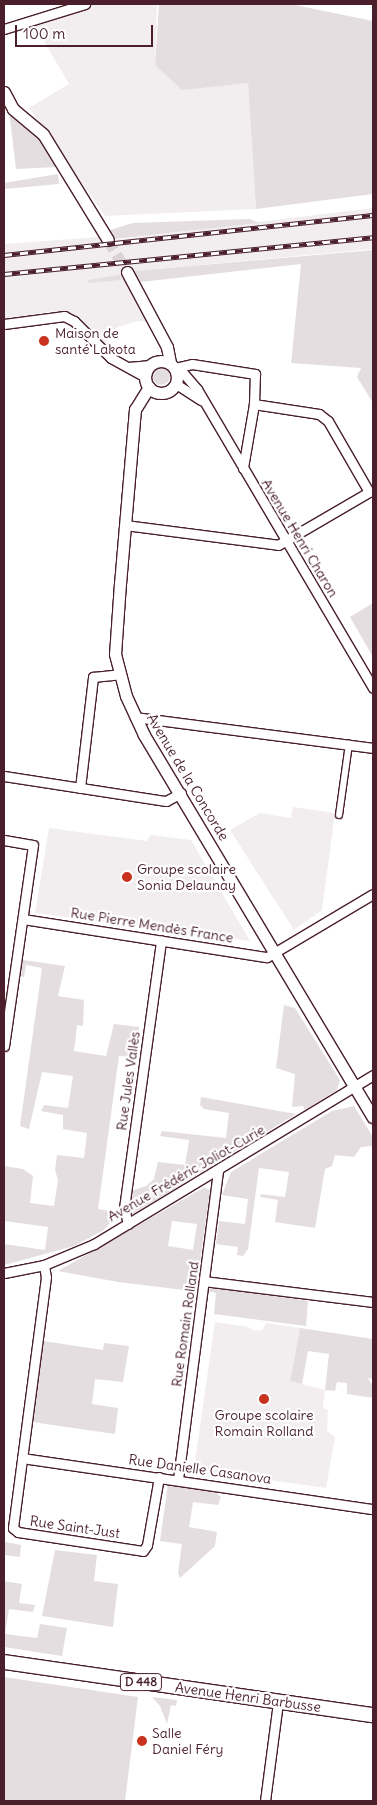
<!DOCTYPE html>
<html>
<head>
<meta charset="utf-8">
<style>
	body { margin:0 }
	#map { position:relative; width:377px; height:1805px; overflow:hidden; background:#fff; font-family:Delius,sans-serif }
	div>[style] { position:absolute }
	.built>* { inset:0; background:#f2eeef }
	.green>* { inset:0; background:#e5dee0 }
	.round { border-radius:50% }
	.tertiary-tunnel>* { height:11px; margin-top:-5.5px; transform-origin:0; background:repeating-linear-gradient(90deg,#dbd2d5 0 11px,transparent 0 16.5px) }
	.roads { filter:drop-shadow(1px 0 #4a1f2b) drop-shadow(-1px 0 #4a1f2b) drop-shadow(0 1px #4a1f2b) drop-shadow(0 -1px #4a1f2b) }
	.pedestrian>* { height:6px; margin:-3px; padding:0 3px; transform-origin:3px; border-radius:3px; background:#fff }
	.minor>* { height:9px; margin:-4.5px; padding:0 4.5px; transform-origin:4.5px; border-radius:4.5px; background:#fff }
	.tertiary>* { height:11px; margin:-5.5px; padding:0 5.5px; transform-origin:5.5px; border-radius:5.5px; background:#fff }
	.tertiary>.ring { margin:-5.5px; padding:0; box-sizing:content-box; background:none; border:11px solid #fff; border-radius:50% }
	.primary>* { height:14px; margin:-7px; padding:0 7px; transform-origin:7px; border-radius:7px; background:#fff }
	.rail>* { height:4.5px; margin-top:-2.25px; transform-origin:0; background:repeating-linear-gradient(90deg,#fff 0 8px,#4a1f2b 0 16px); box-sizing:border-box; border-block:1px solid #4a1f2b }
	.dots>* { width:14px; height:14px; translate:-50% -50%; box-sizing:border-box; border:2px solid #fff; border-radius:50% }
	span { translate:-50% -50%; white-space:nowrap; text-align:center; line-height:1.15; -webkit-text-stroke:4.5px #fff; paint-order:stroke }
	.shield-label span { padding:1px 4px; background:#fff; border:1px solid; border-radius:4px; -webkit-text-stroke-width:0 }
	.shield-label { font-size:12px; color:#4a1f2b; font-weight:700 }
	.poi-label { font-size:14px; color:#4a1f2b }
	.left { translate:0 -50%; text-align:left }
	.street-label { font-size:14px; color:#4a1f2b }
	.frame { position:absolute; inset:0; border:5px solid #4a1f2b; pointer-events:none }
	.scale { position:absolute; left:15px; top:25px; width:138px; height:22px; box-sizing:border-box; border:2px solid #4a1f2b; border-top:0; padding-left:6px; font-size:15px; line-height:18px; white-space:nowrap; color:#4a1f2b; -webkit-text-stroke:4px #fff; paint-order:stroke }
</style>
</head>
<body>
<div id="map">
	<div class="built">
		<div style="clip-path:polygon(95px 4px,157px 4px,155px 65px,248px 83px,256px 209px,105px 216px,29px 108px,69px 84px,35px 26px)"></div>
		<div style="clip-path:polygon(373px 208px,373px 249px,123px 272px,147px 322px,138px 321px,118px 327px,109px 336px,100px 355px,54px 311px,4px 320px,4px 244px,100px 237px,103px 241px)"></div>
		<div style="clip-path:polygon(293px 807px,335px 813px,322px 910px,294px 930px,230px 830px,260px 813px,291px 818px)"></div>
		<div style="clip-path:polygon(49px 828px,147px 841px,151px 835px,191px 840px,250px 941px,35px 913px)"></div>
		<div style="clip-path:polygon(215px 1322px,248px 1327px,255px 1331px,262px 1330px,266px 1323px,300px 1328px,290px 1381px,325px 1390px,323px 1408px,328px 1410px,327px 1431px,335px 1437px,326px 1488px,194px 1469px)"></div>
	</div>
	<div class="green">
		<div style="clip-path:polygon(159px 4px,290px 4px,373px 21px,373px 194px,256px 209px,248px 83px,182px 90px,155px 65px)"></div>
		<div style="clip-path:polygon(9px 111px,38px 136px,57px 167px,16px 169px)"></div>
		<div style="clip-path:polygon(58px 174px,59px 184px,4px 189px,4px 183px)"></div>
		<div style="clip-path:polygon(250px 219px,259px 223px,114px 239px,110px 230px,133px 223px)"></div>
		<div style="clip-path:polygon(373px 250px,373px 403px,357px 377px,361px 368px,291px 363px,301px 264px,141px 282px,133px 271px)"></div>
		<div style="clip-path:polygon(120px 275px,121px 280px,88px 283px,88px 280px)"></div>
		<div class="round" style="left:152px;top:367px;width:18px;height:18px"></div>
		<div style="clip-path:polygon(373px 603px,373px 657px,350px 617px)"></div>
		<div style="clip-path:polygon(23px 960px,65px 966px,58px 996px,84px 1000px,83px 1026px,77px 1025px,74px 1051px,106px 1056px,114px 1024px,139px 1027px,135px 1057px,119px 1056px,98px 1209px,114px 1212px,113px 1219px,104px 1230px,74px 1246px,4px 1265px,4px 1244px,45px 1250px,48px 1227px,4px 1221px,4px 1166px,23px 1169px,33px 1176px,30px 1203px,54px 1206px,58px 1180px,55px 1170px,57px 1155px,84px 1158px,87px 1133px,63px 1129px,63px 1115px,41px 1111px,44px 1105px,68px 1108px,73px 1076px,42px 1072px,29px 1129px,20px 1126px,42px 968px,26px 965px,24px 977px,19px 976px)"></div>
		<div style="clip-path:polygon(284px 1005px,295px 1008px,340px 1080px,337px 1090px,305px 1110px,303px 1106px,292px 1107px,295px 1074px,276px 1068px)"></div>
		<div style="clip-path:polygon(201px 1097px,296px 1114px,133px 1214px,130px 1208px,131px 1191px,146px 1186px,154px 1179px,158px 1162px,185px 1165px,189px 1140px,160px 1136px,162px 1131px,226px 1138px,229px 1113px,204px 1109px,200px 1105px)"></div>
		<div style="clip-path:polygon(354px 1106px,373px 1137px,373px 1146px,361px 1147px,354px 1157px,335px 1155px,332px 1166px,325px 1169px,315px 1228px,275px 1222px,278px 1200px,260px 1197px,261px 1194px,285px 1197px,289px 1172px,259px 1168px,248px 1249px,243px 1256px,237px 1255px,238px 1247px,216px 1244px,219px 1221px,245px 1224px,248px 1199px,222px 1195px,231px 1172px,332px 1111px)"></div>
		<div style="clip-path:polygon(evenodd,205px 1187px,210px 1191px,200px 1261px,203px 1264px,197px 1289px,184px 1290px,118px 1282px,58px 1271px,205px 1187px,172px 1221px,197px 1224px,193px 1250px,168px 1246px,172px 1221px)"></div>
		<div style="clip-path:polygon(213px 1285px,308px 1301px,306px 1326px,214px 1314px,216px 1293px,207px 1291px)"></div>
		<div style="clip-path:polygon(300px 1328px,373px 1339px,373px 1379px,368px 1378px,373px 1387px,373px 1398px,347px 1394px,347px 1383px,337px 1382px,335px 1391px,325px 1390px,329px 1354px,308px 1351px,302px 1384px,290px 1381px)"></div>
		<div style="clip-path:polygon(43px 1341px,103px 1350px,104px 1343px,129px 1346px,123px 1382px,95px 1379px,92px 1404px,118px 1408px,115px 1434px,32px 1422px)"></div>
		<div style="clip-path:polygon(168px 1484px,213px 1490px,221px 1497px,218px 1505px,193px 1502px,189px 1527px,217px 1532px,215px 1546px,180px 1578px,178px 1573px,182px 1544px,160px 1541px)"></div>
		<div style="clip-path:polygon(4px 1534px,5px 1542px,21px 1545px,20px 1557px,4px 1555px)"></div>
		<div style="clip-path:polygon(55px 1550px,97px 1555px,94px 1581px,118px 1584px,113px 1627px,42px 1616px)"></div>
		<div style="clip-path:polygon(4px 1581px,22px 1584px,19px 1603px,35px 1605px,33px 1612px,9px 1609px,5px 1634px,37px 1638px,40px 1624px,67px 1628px,62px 1656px,4px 1647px)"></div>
		<div style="clip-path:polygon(4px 1677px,138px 1697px,125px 1801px,4px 1801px)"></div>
		<div style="clip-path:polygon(152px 1697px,177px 1700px,176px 1706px,171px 1705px,167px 1724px,160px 1706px)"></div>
	</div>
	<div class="tertiary-tunnel">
		<div style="left:108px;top:240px;width:37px;rotate:59deg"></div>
	</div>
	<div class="roads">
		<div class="pedestrian">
			<div style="left:339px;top:815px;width:72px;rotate:-82deg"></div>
		</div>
		<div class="minor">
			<div style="left:4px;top:29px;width:85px;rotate:-17.2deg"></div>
			<div style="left:4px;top:324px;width:61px;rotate:-7.6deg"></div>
			<div style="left:64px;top:316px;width:11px;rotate:27deg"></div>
			<div style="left:74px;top:321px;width:52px;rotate:45deg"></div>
			<div style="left:111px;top:358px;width:39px;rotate:29deg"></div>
			<div style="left:128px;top:367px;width:23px;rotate:-5deg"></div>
			<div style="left:175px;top:368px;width:17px;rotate:-13deg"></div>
			<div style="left:192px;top:364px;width:64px;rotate:9deg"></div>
			<div style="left:255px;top:374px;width:30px;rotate:92deg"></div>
			<div style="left:254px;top:404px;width:65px;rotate:99.8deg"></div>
			<div style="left:177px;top:372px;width:7px;rotate:16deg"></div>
			<div style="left:184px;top:374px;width:20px;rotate:49deg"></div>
			<div style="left:197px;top:389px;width:347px;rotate:59.5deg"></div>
			<div style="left:176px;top:384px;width:30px;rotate:33deg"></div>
			<div style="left:125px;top:525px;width:154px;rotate:7.4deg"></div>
			<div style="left:278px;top:545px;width:105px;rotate:-30.2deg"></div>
			<div style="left:369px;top:492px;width:82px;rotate:-120deg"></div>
			<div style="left:328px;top:421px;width:11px;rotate:-142deg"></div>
			<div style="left:319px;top:414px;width:66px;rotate:-171.3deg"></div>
			<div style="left:135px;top:717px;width:240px;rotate:7.4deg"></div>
			<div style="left:4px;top:776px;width:164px;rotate:8.8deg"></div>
			<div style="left:166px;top:801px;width:17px;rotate:-28deg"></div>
			<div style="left:80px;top:788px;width:112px;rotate:-83.3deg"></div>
			<div style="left:93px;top:677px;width:27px;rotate:-6deg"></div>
			<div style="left:4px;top:840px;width:29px;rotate:10deg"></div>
			<div style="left:33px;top:845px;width:203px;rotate:98.2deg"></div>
			<div style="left:23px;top:919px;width:247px;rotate:8.9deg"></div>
			<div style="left:267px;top:957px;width:123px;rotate:-30.7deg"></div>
			<div style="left:128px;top:1224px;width:16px;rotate:-104deg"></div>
			<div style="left:124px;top:1208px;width:270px;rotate:-82.1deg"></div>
			<div style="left:44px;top:1265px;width:12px;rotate:81deg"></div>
			<div style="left:46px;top:1277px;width:253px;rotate:97.5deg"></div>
			<div style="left:13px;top:1528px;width:6px;rotate:39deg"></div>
			<div style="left:18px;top:1532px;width:126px;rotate:8.6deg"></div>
			<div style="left:143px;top:1551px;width:7px;rotate:-56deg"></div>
			<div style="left:147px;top:1545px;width:69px;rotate:-80deg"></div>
			<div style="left:4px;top:1273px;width:41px;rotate:-11.3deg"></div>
			<div style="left:44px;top:1265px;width:54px;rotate:-22.8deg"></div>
			<div style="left:94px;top:1244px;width:326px;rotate:-31.2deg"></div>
			<div style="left:204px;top:1281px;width:170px;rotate:7.1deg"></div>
			<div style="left:22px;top:1458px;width:355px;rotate:8.3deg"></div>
			<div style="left:178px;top:1479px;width:311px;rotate:-82.6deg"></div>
			<div style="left:265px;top:1801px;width:100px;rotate:-82.5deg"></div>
		</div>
		<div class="tertiary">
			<div style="left:4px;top:92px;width:19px;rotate:62deg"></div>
			<div style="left:13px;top:109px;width:39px;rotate:40deg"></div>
			<div style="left:43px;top:134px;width:124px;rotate:58.5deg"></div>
			<div style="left:127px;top:272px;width:85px;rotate:61.9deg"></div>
			<div style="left:167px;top:347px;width:16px;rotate:79deg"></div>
			<div class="ring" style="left:145px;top:361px;width:21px;height:21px"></div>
			<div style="left:149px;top:387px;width:26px;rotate:122deg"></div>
			<div style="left:135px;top:409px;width:175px;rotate:94.9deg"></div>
			<div style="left:120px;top:583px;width:71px;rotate:94deg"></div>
			<div style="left:115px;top:654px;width:43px;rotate:75.3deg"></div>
			<div style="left:126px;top:696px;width:43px;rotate:65.2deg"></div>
			<div style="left:144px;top:735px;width:445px;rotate:59.1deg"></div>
		</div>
		<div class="primary">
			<div style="left:4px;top:1662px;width:373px;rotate:8.2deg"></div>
		</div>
	</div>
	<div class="rail">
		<div style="left:4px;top:255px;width:371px;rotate:-6.2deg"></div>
		<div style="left:4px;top:274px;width:371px;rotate:-5.7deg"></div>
	</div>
	<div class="dots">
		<div style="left:44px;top:341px;background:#c8321e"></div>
		<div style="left:127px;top:877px;background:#c8321e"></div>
		<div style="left:264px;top:1399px;background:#c8321e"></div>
		<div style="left:142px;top:1741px;background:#c8321e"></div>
	</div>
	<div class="shield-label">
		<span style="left:141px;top:1682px">D 448</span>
	</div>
	<div class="poi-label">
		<span class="left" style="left:55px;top:341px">Maison de<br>santé Lakota</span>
		<span class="left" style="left:137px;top:877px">Groupe scolaire<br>Sonia Delaunay</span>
		<span style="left:264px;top:1423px">Groupe scolaire<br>Romain Rolland</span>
		<span class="left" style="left:152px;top:1741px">Salle<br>Daniel Féry</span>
	</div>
	<div class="street-label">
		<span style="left:300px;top:538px;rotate:59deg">Avenue Henri Charon</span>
		<span style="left:188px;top:777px;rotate:59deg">Avenue de la Concorde</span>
		<span style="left:152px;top:925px;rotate:9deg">Rue Pierre Mendès France</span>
		<span style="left:128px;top:1081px;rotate:-82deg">Rue Jules Vallès</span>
		<span style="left:186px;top:1173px;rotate:-30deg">Avenue Frédéric Joliot-Curie</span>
		<span style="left:185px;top:1324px;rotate:-82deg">Rue Romain Rolland</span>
		<span style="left:200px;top:1469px;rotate:8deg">Rue Danielle Casanova</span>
		<span style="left:75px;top:1527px;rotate:8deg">Rue Saint-Just</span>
		<span style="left:248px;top:1697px;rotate:8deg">Avenue Henri Barbusse</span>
	</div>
	<div class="frame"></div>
	<div class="scale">100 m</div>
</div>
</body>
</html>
